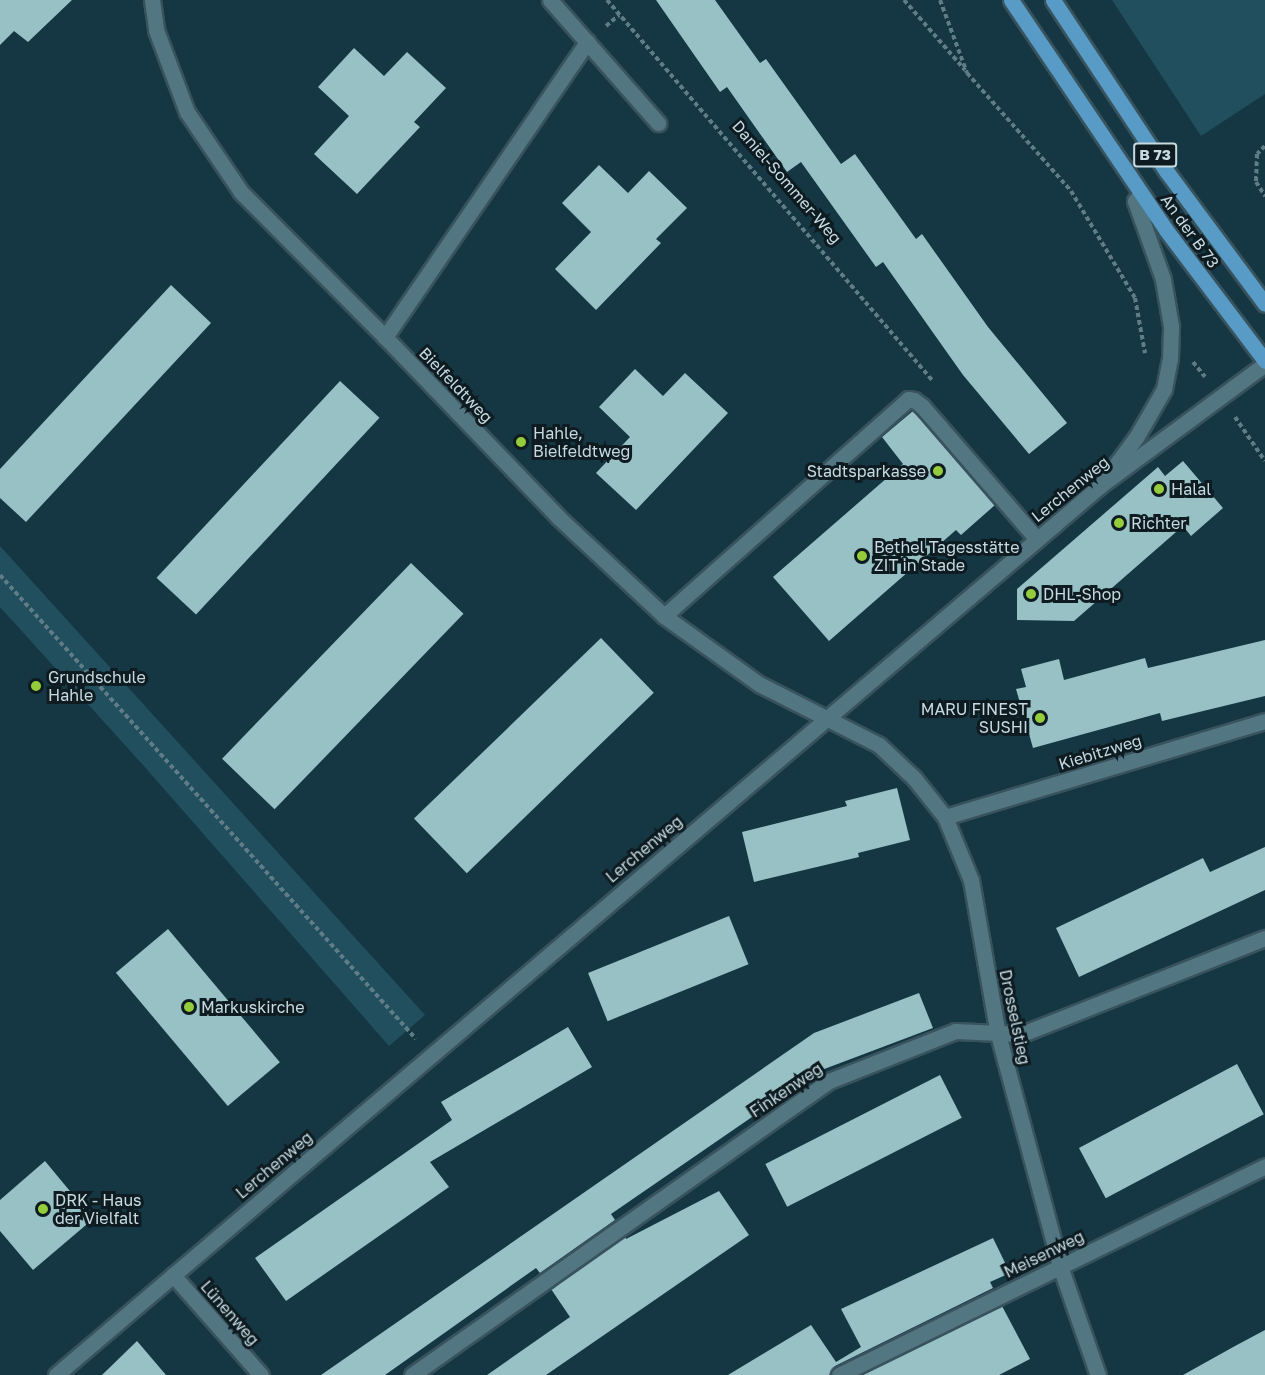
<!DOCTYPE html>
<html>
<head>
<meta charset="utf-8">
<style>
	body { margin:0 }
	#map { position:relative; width:1265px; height:1375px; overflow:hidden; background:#153743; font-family:"Golos Text",sans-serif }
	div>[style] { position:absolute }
	.green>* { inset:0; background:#214f5e }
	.building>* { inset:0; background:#97c1c5; transform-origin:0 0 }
	.path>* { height:4px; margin-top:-2px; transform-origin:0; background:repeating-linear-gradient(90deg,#607c86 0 4.5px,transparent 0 7.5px) }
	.roads { filter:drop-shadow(2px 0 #38535d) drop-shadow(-2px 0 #38535d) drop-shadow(0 2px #38535d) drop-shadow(0 -2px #38535d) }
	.lane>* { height:15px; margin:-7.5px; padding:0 7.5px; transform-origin:7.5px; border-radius:7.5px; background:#537683 }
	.street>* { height:15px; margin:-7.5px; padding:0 7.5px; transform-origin:7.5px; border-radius:7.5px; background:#537683 }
	.primary>* { height:15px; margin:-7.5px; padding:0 7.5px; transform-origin:7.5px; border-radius:7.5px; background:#579bc6 }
	.dots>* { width:16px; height:16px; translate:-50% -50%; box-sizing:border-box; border:3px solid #0e1c22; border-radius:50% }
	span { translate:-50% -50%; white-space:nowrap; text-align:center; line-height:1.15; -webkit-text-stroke:6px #0e1c22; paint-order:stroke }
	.shield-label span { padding:2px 4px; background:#0e1c22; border:2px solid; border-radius:4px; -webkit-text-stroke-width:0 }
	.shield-label { font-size:15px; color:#c7dae1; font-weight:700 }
	.street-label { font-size:16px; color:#c7dae1 }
	.poi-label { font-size:16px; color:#c7dae1 }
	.left { translate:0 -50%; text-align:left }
	.right { translate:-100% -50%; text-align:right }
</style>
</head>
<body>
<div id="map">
	<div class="green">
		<div style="clip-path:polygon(1112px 0,1265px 0,1265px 94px,1201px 136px)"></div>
		<div style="clip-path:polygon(0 546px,425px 1015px,389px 1046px,143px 765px,0 607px)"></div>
	</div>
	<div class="building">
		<div style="clip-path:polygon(0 0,72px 0,28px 42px,14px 31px,0 45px)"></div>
		<div style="clip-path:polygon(656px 0,715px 0,760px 63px,766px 59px,841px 164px,855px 154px,916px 239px,922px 234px,988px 327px,1067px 423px,1029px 454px,963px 375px,883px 262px,876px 267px,801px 162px,787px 172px,727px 87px,720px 92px)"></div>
		<div style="clip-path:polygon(354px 48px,384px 76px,407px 52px,446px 88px,414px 122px,420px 127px,357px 194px,314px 154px,349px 116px,318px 87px)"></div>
		<div style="clip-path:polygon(599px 165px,628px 193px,649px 171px,687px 208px,656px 239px,661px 243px,596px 310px,555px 269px,591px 232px,562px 203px)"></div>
		<div style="clip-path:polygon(171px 285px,211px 323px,26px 522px,0 498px,0 469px)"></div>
		<div style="clip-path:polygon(635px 369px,663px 396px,685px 373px,728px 413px,636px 510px,596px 473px,630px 437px,599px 407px)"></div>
		<div style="left:340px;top:381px;width:54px;height:269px;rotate:43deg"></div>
		<div style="clip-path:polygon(913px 411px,995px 505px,961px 535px,956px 530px,829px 641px,773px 577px,903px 464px,882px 437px)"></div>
		<div style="clip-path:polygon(1183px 461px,1223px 508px,1191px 536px,1183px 526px,1074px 621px,1017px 620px,1017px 589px,1158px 467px,1165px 476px)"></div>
		<div style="left:411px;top:563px;width:73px;height:272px;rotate:44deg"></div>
		<div style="left:601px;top:638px;width:76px;height:260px;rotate:46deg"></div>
		<div style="clip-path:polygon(1265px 640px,1265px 696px,1162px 721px,1160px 713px,1033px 748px,1016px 689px,1026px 687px,1021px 669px,1059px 659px,1064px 680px,1145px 658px,1148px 668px)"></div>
		<div style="clip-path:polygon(897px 788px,910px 840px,858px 853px,859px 857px,754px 882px,742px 832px,847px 806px,845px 801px)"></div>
		<div style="clip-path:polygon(1265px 847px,1265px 890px,1079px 977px,1056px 928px,1203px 858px,1210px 872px)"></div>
		<div style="left:729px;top:916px;width:52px;height:152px;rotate:68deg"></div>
		<div style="left:168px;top:929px;width:174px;height:68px;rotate:50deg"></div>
		<div style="clip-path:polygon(919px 993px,933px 1028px,819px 1071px,611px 1214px,615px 1220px,540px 1273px,536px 1268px,385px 1375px,321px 1375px,814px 1033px)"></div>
		<div style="clip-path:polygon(568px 1027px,592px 1067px,430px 1162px,449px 1187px,286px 1301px,255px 1258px,452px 1120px,441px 1102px)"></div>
		<div style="left:1237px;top:1064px;width:57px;height:179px;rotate:62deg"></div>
		<div style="left:940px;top:1075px;width:48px;height:196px;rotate:63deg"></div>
		<div style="clip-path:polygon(45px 1161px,93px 1219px,33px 1270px,0 1231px,0 1200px)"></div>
		<div style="clip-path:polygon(719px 1191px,749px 1235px,546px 1375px,487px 1375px,570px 1317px,551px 1289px,625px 1237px,626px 1239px)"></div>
		<div style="clip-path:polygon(993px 1238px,1010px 1273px,990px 1282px,993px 1288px,835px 1366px,829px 1375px,728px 1375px,811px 1325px,836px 1362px,861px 1347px,841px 1309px)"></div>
		<div style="clip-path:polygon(1002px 1306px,1030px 1359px,999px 1375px,861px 1375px)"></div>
		<div style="clip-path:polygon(1265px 1330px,1265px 1375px,1183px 1375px,1235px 1346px)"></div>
		<div style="clip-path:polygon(137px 1341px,166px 1375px,102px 1375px)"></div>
	</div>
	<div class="path">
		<div style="left:607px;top:0;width:500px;rotate:49.46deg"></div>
		<div style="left:904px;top:0;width:93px;rotate:48.9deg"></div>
		<div style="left:940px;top:0;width:78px;rotate:69.7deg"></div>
		<div style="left:967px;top:73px;width:157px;rotate:48.6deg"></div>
		<div style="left:1071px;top:191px;width:125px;rotate:59.1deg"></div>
		<div style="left:1135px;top:298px;width:56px;rotate:79.7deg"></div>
		<div style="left:606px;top:26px;width:17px;rotate:-40deg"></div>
		<div style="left:1265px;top:146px;width:11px;rotate:135deg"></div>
		<div style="left:1257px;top:154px;width:28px;rotate:92deg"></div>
		<div style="left:1256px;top:182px;width:17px;rotate:57deg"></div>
		<div style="left:1193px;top:362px;width:19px;rotate:51deg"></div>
		<div style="left:1235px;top:417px;width:53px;rotate:55.7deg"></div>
		<div style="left:0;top:575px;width:623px;rotate:48.12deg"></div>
	</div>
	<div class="roads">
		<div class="lane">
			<div style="left:1103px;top:482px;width:57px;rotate:-53.5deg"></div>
			<div style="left:1137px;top:436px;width:54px;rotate:-60.1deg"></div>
			<div style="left:1164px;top:389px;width:32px;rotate:-79deg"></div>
			<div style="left:1170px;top:358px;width:32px;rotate:-88deg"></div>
			<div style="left:1171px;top:326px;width:48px;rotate:-99.7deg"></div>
			<div style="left:1163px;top:279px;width:83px;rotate:-109.7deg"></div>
			<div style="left:1135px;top:201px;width:9px;rotate:-49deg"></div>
			<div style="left:664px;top:616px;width:327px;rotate:-41.6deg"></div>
			<div style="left:908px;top:399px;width:6px;rotate:9deg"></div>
			<div style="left:914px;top:400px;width:10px;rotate:37deg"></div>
			<div style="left:922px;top:406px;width:176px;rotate:49.2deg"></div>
		</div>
		<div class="street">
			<div style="left:152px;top:0;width:30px;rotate:82deg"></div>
			<div style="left:156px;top:30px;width:88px;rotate:69.3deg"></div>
			<div style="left:187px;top:112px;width:97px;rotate:56deg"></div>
			<div style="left:241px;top:192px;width:204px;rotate:45.2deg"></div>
			<div style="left:385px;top:337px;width:250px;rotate:46.1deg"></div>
			<div style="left:558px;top:517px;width:145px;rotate:43deg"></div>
			<div style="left:664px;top:616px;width:117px;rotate:35.6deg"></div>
			<div style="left:759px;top:684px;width:135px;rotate:26.9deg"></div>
			<div style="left:879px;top:745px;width:48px;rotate:43.3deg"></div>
			<div style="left:914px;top:778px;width:50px;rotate:51.5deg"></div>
			<div style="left:945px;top:817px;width:68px;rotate:67.6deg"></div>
			<div style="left:971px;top:880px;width:156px;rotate:80.1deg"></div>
			<div style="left:998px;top:1034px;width:240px;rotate:75deg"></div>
			<div style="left:1060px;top:1266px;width:115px;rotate:70.8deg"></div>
			<div style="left:550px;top:0;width:164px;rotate:48.7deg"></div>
			<div style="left:385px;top:337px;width:358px;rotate:-55.6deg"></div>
			<div style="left:945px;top:817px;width:334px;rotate:-16.7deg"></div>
			<div style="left:173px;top:1275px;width:133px;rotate:48.7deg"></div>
			<div style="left:56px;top:1375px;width:1373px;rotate:-40.42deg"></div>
			<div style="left:1101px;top:485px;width:204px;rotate:-36.4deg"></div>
			<div style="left:412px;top:1375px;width:510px;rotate:-35.19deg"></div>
			<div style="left:829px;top:1081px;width:136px;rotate:-21.6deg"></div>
			<div style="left:955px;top:1031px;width:67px;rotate:2.6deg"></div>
			<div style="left:1022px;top:1034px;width:261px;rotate:-21.6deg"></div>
			<div style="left:839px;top:1375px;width:475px;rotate:-26.1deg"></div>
		</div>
		<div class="primary">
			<div style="left:1011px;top:0;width:277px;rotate:56deg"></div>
			<div style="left:1166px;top:230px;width:164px;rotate:52.9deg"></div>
			<div style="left:1053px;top:0;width:206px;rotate:56.5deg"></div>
			<div style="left:1167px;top:172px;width:164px;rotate:53.4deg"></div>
		</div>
	</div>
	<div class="dots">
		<div style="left:521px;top:442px;background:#94cc3b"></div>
		<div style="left:938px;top:471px;background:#94cc3b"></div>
		<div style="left:1159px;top:489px;background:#94cc3b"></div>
		<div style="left:1119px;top:523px;background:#94cc3b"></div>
		<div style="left:862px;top:556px;background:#94cc3b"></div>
		<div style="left:1031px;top:594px;background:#94cc3b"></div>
		<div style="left:36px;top:686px;background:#94cc3b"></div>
		<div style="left:1040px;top:718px;background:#94cc3b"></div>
		<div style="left:189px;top:1007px;background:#94cc3b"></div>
		<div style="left:43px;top:1209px;background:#94cc3b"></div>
	</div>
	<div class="shield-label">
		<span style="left:1155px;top:155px">B 73</span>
	</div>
	<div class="street-label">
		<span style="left:787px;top:182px;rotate:49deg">Daniel-Sommer-Weg</span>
		<span style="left:1190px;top:231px;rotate:54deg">An der B 73</span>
		<span style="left:456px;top:385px;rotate:46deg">Bielfeldtweg</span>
		<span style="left:1070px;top:489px;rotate:-39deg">Lerchenweg</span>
		<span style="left:1100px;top:752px;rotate:-17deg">Kiebitzweg</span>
		<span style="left:644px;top:849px;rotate:-40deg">Lerchenweg</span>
		<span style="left:1015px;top:1017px;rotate:78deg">Drosselstieg</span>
		<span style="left:786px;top:1090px;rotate:-34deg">Finkenweg</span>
		<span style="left:274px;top:1165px;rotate:-40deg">Lerchenweg</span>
		<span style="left:1044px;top:1254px;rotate:-26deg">Meisenweg</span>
		<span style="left:230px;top:1313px;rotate:49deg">Lünenweg</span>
	</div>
	<div class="poi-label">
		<span class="left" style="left:533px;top:442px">Hahle,<br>Bielfeldtweg</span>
		<span class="right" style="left:926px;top:471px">Stadtsparkasse</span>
		<span class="left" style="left:1171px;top:489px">Halal</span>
		<span class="left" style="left:1131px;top:523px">Richter</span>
		<span class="left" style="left:874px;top:556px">Bethel Tagesstätte<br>ZIT in Stade</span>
		<span class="left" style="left:1043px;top:594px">DHL-Shop</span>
		<span class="left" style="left:48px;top:686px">Grundschule<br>Hahle</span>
		<span class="right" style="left:1028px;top:718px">MARU FINEST<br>SUSHI</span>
		<span class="left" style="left:201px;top:1007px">Markuskirche</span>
		<span class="left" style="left:55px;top:1209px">DRK - Haus<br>der Vielfalt</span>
	</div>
</div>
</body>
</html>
